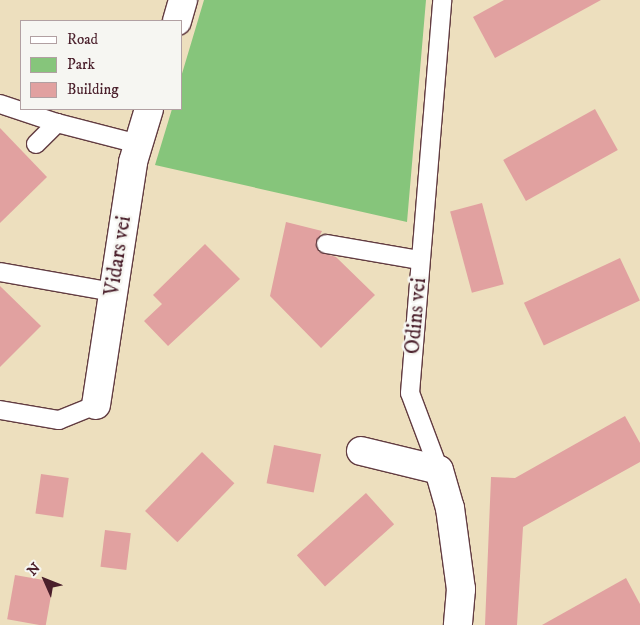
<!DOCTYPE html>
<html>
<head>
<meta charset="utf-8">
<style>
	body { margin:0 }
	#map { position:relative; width:640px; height:625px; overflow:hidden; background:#eddfbe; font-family:"IM FELL DW Pica",serif }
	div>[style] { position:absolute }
	.green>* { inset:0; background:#86c57b }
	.building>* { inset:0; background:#e1a1a0; transform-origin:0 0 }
	.roads { filter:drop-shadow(1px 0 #623c41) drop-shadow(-1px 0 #623c41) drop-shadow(0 1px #623c41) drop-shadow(0 -1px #623c41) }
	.lane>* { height:18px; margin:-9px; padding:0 9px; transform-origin:9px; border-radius:9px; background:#fff }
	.street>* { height:28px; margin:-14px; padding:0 14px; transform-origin:14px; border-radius:14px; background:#fff }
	span { translate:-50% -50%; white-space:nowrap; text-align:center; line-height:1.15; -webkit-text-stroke:5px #f6f6f2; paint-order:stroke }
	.street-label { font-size:21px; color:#4a1f2b }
	.legend { position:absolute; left:20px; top:20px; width:162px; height:90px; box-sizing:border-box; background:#f6f6f2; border:1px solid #b1a0a2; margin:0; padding:6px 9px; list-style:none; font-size:15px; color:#4a1f2b }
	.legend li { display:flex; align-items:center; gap:10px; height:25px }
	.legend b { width:25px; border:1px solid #b1a0a2 }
	.north { position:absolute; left:20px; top:555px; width:50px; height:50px; -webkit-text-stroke:4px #f6f6f2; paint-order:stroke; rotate:314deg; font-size:14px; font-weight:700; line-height:20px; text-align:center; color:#4a1f2b }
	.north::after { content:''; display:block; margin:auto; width:18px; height:22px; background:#4a1f2b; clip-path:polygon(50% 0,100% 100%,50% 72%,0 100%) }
</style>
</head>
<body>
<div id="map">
	<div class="green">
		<div style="clip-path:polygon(204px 0,426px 0,407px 222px,155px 165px,172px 109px,181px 109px,181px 77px)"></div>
	</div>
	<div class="building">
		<div style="clip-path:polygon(504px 0,601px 0,495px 58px,473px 17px)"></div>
		<div style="left:595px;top:109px;width:47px;height:105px;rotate:61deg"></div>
		<div style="clip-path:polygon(0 128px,47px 177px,0 223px)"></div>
		<div style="left:482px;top:203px;width:84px;height:33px;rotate:75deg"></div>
		<div style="clip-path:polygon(286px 222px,322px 231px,316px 243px,319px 252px,336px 257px,375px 295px,321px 348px,270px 296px)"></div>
		<div style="clip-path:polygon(205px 244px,240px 279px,168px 346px,144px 321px,162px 304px,153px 295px)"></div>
		<div style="left:620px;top:258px;width:47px;height:106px;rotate:65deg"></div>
		<div style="clip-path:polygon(0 286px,41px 326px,0 367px)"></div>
		<div style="clip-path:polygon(625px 416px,640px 443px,640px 462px,523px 527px,517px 625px,485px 625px,491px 477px,515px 478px)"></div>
		<div style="left:274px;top:445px;width:48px;height:39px;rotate:11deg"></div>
		<div style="left:202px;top:452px;width:45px;height:82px;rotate:44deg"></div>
		<div style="left:41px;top:474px;width:28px;height:40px;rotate:8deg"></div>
		<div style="left:366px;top:493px;width:42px;height:93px;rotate:48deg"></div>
		<div style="left:105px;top:530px;width:26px;height:37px;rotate:7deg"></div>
		<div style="left:15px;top:575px;width:39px;height:45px;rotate:10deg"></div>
		<div style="clip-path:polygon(626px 578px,640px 604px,640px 625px,542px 625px)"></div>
	</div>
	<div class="roads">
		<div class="lane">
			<div style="left:0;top:104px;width:60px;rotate:18.4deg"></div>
			<div style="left:57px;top:123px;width:84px;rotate:14.5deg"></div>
			<div style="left:36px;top:144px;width:30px;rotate:-45deg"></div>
			<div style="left:326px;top:244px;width:95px;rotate:9.7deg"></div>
			<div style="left:0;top:272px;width:115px;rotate:10deg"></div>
			<div style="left:0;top:410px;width:60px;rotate:9.6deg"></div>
			<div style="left:59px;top:420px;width:40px;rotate:-22deg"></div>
			<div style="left:439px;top:470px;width:82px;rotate:-110.6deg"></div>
			<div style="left:410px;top:393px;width:394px;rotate:-85.3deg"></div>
		</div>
		<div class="street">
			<div style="left:177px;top:21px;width:22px;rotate:-74deg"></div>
			<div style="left:96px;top:405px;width:246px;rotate:-81.3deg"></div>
			<div style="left:133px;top:162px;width:55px;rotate:-73.2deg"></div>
			<div style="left:361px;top:451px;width:80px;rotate:13.7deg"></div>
			<div style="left:439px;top:470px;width:40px;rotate:74deg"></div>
			<div style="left:450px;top:508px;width:82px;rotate:82.3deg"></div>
			<div style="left:461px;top:589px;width:36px;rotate:95deg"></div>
		</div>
	</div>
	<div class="street-label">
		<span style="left:118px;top:256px;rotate:-81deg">Vidars vei</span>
		<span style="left:416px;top:316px;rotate:-85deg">Odins vei</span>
	</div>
	<ul class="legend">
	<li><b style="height:6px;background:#fff"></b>Road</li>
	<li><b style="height:14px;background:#86c57b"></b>Park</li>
	<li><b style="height:14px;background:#e1a1a0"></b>Building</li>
	</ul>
	<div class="north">N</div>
</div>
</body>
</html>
